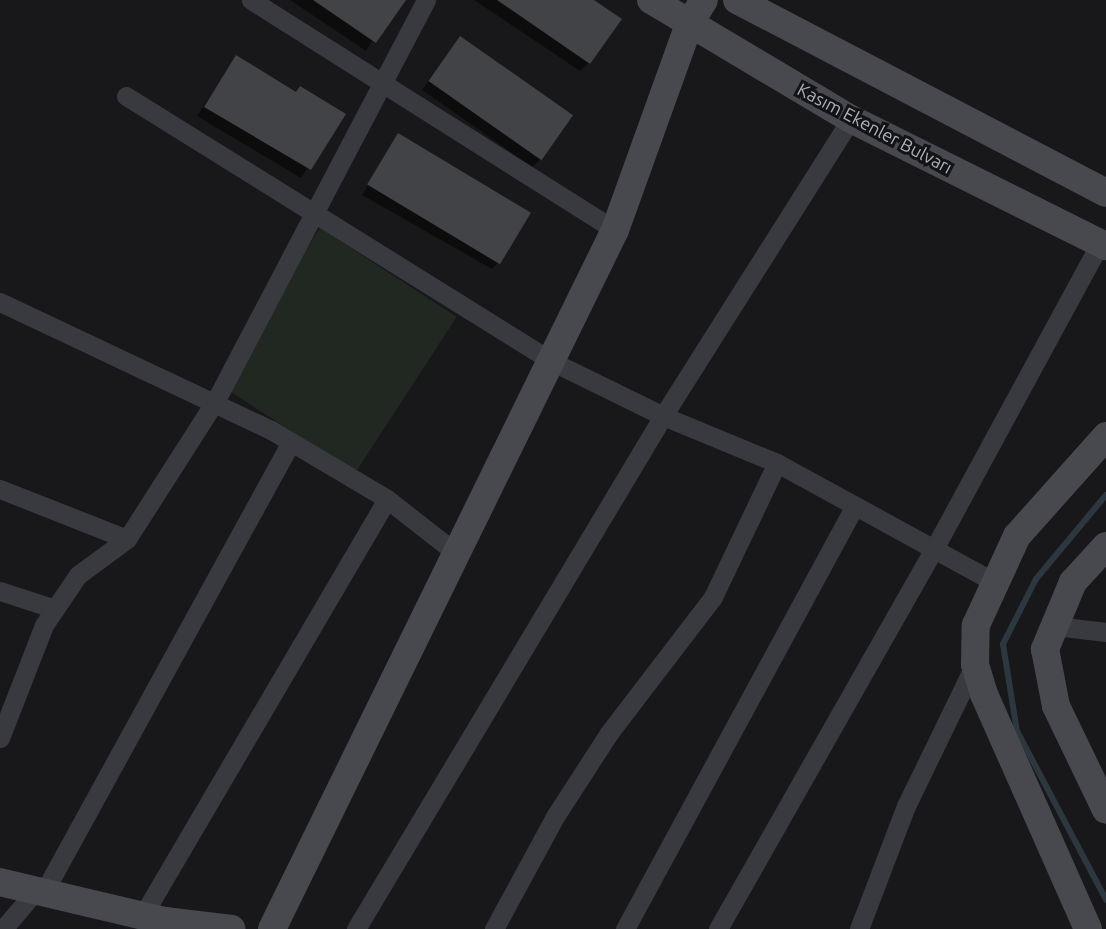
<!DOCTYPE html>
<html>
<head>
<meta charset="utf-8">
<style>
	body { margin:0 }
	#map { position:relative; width:1106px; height:929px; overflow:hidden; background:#18181a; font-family:Ubuntu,sans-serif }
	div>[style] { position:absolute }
	.green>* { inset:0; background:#202821; transform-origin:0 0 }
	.shadow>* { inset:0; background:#0007 }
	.stream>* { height:6px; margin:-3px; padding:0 3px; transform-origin:3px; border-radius:3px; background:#2d373f }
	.building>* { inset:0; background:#424347; transform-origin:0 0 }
	.street>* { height:19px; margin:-9.5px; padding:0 9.5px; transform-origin:9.5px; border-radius:9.5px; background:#393a3f }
	.secondary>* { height:28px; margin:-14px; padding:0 14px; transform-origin:14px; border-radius:14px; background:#47494f }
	span { translate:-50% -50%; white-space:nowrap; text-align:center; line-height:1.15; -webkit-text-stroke:6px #131315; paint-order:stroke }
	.street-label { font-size:18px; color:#aaafba }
</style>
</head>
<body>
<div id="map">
	<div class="green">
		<div style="left:320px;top:228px;width:163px;height:186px;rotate:33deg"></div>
	</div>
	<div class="shadow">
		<div style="clip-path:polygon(290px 0,398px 0,366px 51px)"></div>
		<div style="clip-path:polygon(474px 0,591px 0,589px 63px,580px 71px)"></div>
		<div style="clip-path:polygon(460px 38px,541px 159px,532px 167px,422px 90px)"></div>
		<div style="clip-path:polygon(236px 58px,294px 94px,300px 88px,343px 114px,301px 178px,197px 116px)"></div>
		<div style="clip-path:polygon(398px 135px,501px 260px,492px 269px,362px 195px)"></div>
	</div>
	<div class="stream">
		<div style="left:1106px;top:495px;width:109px;rotate:129.8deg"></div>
		<div style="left:1036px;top:579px;width:73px;rotate:116.9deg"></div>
		<div style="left:1003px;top:644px;width:88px;rotate:80.9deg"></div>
		<div style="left:1017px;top:731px;width:191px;rotate:62.2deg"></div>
	</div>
	<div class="building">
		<div style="clip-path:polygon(313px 0,406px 0,376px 43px)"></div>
		<div style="clip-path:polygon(497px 0,594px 0,622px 19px,590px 64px)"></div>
		<div style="left:460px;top:36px;width:138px;height:55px;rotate:35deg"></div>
		<div style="clip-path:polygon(236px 55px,296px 92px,300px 86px,346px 114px,311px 170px,204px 107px)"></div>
		<div style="left:398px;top:133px;width:155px;height:60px;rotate:31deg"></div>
	</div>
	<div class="street">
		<div style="left:251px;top:0;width:431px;rotate:32.3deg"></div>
		<div style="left:126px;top:96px;width:503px;rotate:31.92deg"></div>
		<div style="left:553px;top:362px;width:123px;rotate:26.1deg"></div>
		<div style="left:663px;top:416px;width:123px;rotate:22.4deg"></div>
		<div style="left:777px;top:463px;width:250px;rotate:28.7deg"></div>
		<div style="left:0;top:302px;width:300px;rotate:25.3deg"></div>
		<div style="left:271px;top:430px;width:135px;rotate:30.7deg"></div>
		<div style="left:387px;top:499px;width:88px;rotate:38deg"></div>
		<div style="left:0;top:489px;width:136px;rotate:21.5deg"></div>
		<div style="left:0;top:591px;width:58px;rotate:18.1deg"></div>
		<div style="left:1055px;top:626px;width:51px;rotate:6.7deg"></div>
		<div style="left:0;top:738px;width:121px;rotate:-68.7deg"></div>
		<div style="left:44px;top:625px;width:60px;rotate:-55.8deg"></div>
		<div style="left:78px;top:575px;width:61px;rotate:-36.3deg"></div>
		<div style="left:127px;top:539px;width:165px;rotate:-57.4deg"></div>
		<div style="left:216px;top:400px;width:452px;rotate:-62.3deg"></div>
		<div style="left:45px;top:890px;width:511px;rotate:-61.23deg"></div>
		<div style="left:143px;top:915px;width:482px;rotate:-59.6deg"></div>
		<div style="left:3px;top:929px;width:54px;rotate:-49.5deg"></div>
		<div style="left:356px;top:929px;width:598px;rotate:-59.1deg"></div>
		<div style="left:663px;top:416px;width:352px;rotate:-57.7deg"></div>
		<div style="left:494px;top:929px;width:130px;rotate:-61.5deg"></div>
		<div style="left:556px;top:815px;width:98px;rotate:-57.1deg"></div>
		<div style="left:609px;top:733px;width:171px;rotate:-52.6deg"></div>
		<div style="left:713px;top:597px;width:148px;rotate:-64.5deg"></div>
		<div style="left:625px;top:929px;width:481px;rotate:-61.5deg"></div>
		<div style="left:718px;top:929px;width:437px;rotate:-60.4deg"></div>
		<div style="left:934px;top:549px;width:348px;rotate:-61.5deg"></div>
		<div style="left:859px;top:929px;width:132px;rotate:-69.1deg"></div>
		<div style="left:906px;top:806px;width:158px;rotate:-64.1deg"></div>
	</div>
	<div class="secondary">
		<div style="left:651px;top:0;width:233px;rotate:30.8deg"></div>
		<div style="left:851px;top:119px;width:285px;rotate:26.5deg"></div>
		<div style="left:737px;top:0;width:416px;rotate:27.6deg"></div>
		<div style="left:1106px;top:546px;width:49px;rotate:132.5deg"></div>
		<div style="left:1073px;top:582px;width:73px;rotate:112.7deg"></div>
		<div style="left:1045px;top:649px;width:58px;rotate:79.1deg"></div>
		<div style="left:1056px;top:706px;width:115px;rotate:64.3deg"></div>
		<div style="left:0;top:882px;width:170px;rotate:13.3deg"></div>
		<div style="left:165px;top:921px;width:67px;rotate:6.8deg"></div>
		<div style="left:272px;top:929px;width:779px;rotate:-63.86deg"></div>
		<div style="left:615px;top:230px;width:219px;rotate:-70.2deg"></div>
		<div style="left:689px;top:24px;width:28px;rotate:-58deg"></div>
		<div style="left:1088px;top:929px;width:257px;rotate:-113.9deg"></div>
		<div style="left:984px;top:694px;width:31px;rotate:-107deg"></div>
		<div style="left:975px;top:664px;width:39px;rotate:-89deg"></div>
		<div style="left:976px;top:625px;width:98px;rotate:-65.3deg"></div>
		<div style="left:1017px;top:536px;width:134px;rotate:-48.3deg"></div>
	</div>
	<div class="street-label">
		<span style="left:875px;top:128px;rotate:28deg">Kasım Ekenler Bulvarı</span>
	</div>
</div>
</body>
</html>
